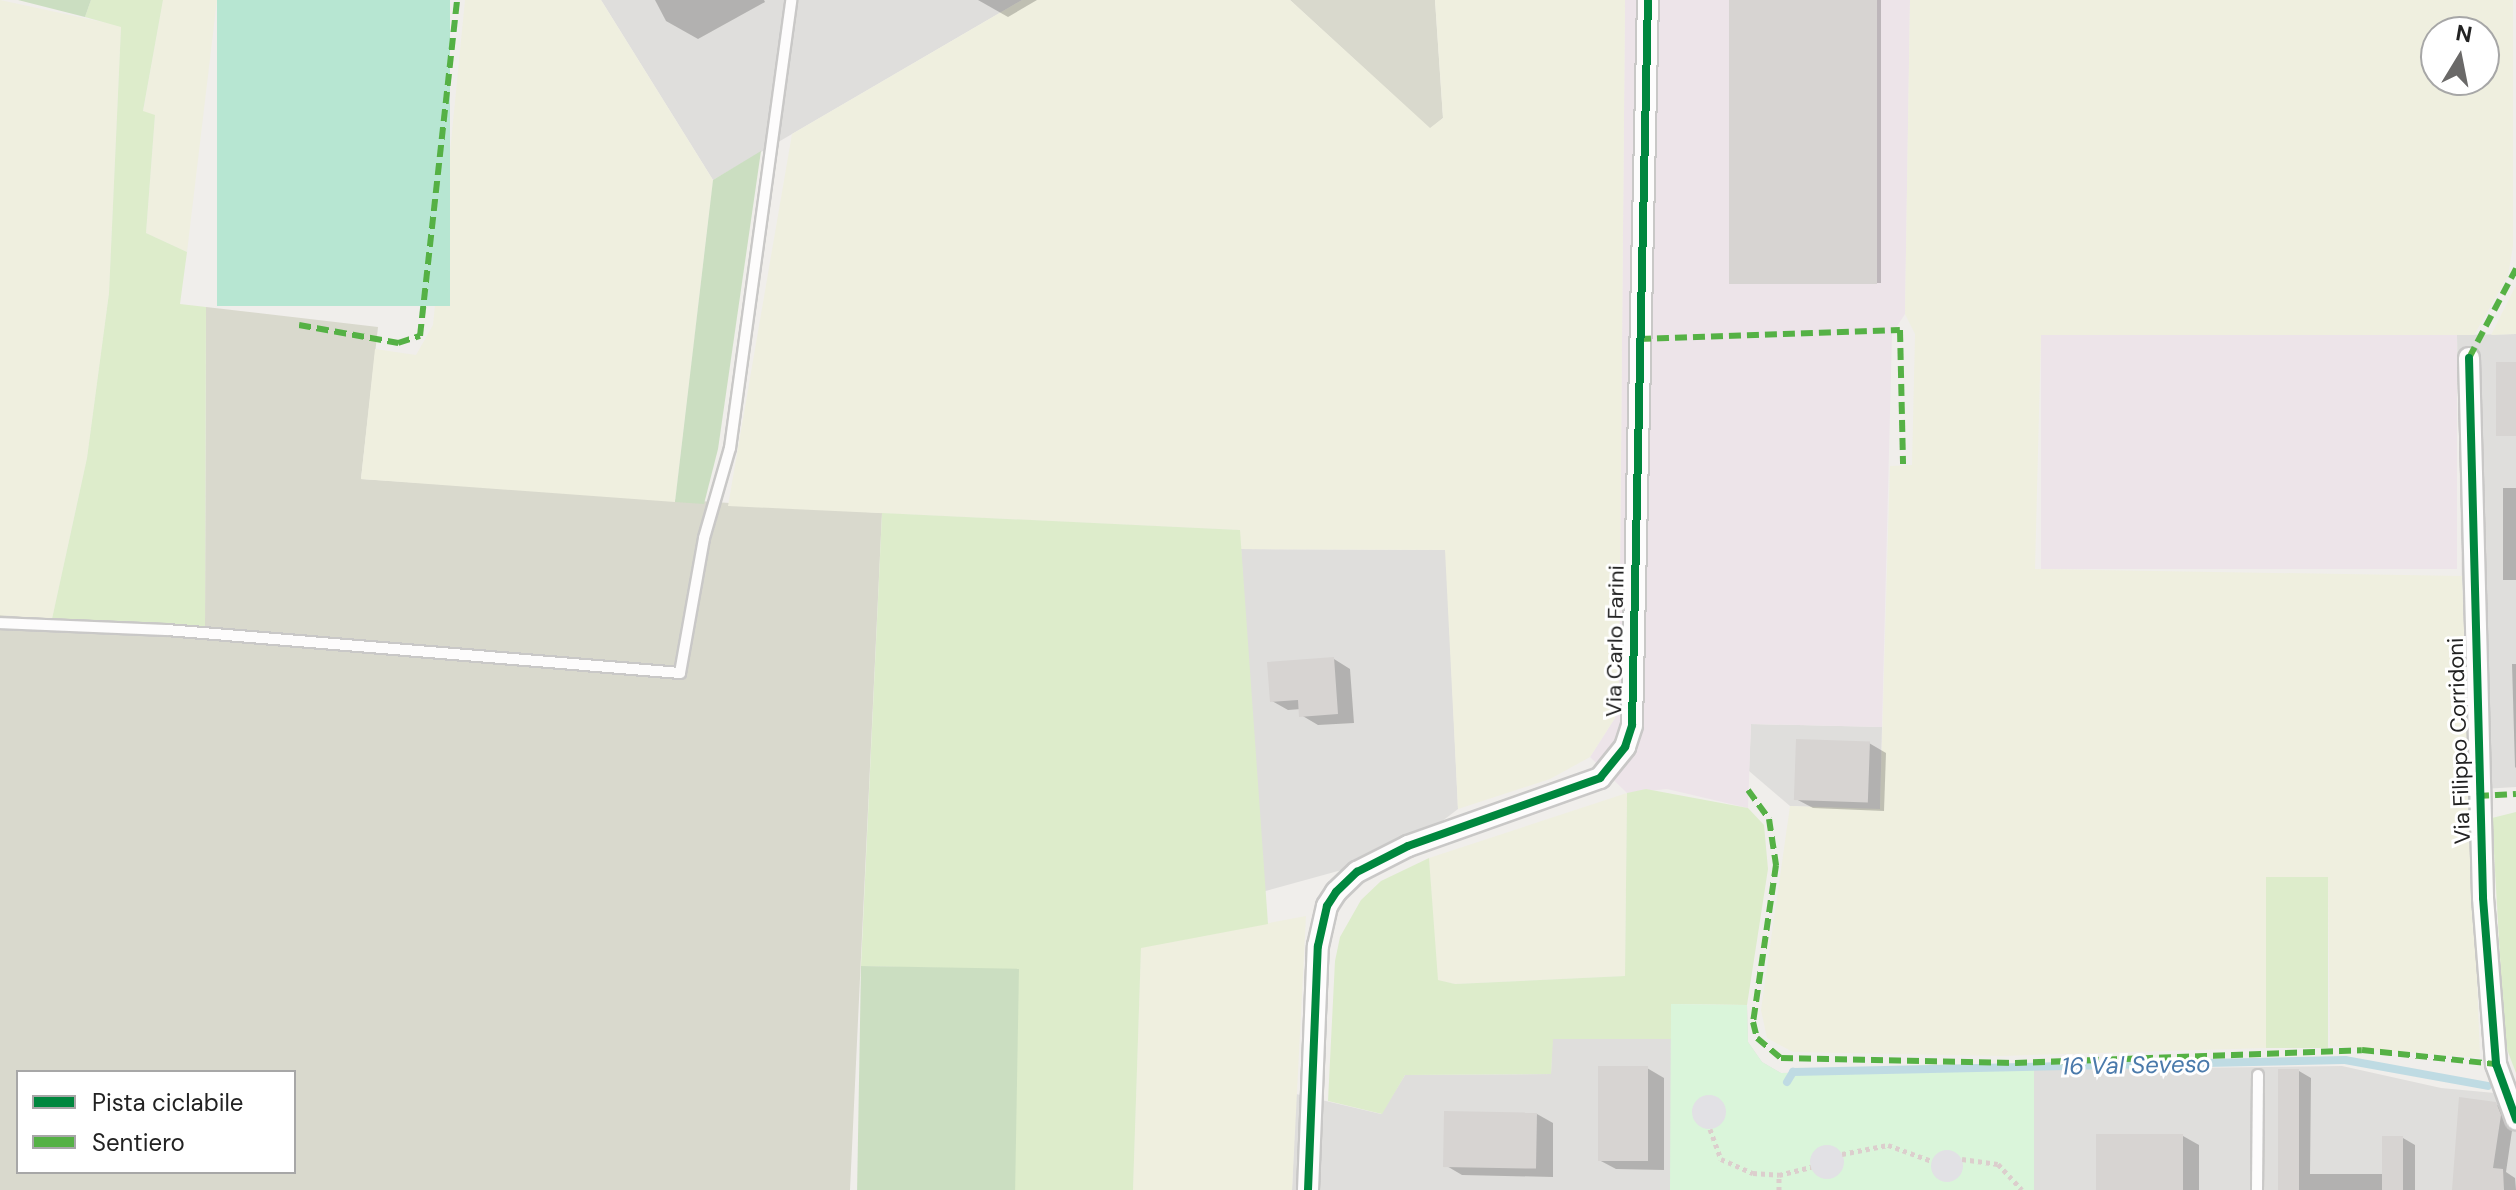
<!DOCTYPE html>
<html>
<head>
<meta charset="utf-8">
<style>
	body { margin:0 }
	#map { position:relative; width:2516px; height:1190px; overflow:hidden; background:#f0eeeb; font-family:"DM Sans",sans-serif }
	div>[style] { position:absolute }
	.residential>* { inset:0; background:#dfdedc }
	.industrial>* { inset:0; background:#ede4e9; transform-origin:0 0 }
	.construction>* { inset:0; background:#d9d9cd }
	.farmland>* { inset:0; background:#efefdf }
	.grass>* { inset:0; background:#ddeccb; transform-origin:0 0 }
	.forest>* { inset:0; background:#cbdec1; transform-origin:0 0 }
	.park>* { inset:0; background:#daf5da }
	.pitch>* { inset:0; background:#b7e6d2; transform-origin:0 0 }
	.plaza>* { inset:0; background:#e2e1e5 }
	.round { border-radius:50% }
	.shadow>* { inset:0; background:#0003; transform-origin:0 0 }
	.stream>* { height:8px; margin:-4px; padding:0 4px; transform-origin:4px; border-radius:4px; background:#bfdbe3 }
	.building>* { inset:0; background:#d7d4d2; transform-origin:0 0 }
	.path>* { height:5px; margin-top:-2.5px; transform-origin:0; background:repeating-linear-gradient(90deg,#dccecd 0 4px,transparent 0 8px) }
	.roads { filter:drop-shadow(2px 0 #c9c8c7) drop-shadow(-2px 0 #c9c8c7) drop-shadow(0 2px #c9c8c7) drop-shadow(0 -2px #c9c8c7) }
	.lane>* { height:10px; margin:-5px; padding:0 5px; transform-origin:5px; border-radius:5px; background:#fdfcfc }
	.street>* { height:20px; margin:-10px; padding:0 10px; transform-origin:10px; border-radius:10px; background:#fdfcfc }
	.quiet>* { height:6px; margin-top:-3px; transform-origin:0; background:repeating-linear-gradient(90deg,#55b145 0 12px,transparent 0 18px) }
	.cycleway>* { height:8px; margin:-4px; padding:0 4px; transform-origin:4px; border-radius:4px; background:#00873e }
	span { translate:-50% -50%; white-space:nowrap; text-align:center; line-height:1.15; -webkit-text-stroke:6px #fff; paint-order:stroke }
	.street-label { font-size:22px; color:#222 }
	.water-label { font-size:24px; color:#4a7aab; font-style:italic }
	.legend { position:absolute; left:16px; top:1070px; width:280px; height:104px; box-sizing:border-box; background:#fff; border:2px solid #a7a7a7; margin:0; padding:10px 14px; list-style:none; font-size:24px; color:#222 }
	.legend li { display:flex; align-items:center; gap:16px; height:40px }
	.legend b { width:40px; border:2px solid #a7a7a7 }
	.north { position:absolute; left:2420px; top:16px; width:80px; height:80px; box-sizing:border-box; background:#fff; border:2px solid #a7a7a7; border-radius:50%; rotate:10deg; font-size:22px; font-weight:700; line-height:32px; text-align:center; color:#222 }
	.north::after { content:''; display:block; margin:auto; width:28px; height:36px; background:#6a6968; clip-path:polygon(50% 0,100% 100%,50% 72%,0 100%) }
</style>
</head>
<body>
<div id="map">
	<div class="residential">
		<div style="clip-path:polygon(601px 0,1022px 0,713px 180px)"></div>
		<div style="clip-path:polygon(2516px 334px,2516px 787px,2466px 790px,2457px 335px)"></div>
		<div style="clip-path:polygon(1241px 549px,1446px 550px,1458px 809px,1437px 825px,1349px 868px,1262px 892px)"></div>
		<div style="clip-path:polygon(1751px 724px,1882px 727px,1880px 810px,1790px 806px,1749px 771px)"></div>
		<div style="clip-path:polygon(1747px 1005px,1748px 1042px,1762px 1062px,1781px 1073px,2342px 1066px,2441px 1088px,2516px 1095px,2516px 1190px,1292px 1190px,1296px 1094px,1381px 1114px,1405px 1075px,1551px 1074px,1552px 1039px,1671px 1039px)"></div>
	</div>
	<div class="industrial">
		<div style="clip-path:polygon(1625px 0,1910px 0,1905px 314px,1892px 334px,1882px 727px,1751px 724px,1748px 808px,1667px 789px,1627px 793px,1590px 757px,1615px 718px,1619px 689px)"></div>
		<div style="left:2041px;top:335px;width:416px;height:234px"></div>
	</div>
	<div class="construction">
		<div style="clip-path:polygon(1290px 0,1435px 0,1443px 118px,1430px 129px)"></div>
		<div style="clip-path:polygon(evenodd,206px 307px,378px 327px,361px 479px,882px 513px,850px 1190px,0 1190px,0 615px,205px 628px,206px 307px,18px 1072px,294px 1072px,294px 1172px,18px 1172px,18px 1072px)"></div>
	</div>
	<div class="farmland">
		<div style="clip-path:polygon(0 0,121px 26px,109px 293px,87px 458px,52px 619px,0 615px)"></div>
		<div style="clip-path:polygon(163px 0,217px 0,187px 252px,146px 233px,155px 116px,143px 112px)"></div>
		<div style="clip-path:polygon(465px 0,601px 0,713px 180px,675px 502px,361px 479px,375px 349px,416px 355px,433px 325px)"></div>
		<div style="clip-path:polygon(1022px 0,1290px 0,1430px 128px,1443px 118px,1435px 0,1625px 0,1619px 689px,1615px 718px,1590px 757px,1550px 779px,1458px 809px,1445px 550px,1241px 549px,1239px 530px,728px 506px,792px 134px)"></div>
		<div style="clip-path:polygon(evenodd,1910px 0,2513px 0,2513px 246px,2508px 276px,2474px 335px,2041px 335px,2035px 569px,2462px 576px,2480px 1058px,2330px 1046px,2328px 877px,2266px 877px,2266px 1048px,2001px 1056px,1793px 1052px,1767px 1038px,1761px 1010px,1790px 806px,1880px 809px,1890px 466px,1912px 465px,1915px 334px,1905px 314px,1910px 0,2436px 32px,2484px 32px,2484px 80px,2436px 80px,2436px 32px)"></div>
		<div style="clip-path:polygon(2516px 285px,2516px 334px,2491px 335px)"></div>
		<div style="clip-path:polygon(1627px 793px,1625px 976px,1455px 984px,1437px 980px,1429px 858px)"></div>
		<div style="clip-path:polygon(1306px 916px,1292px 1190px,1133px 1190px,1141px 947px)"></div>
	</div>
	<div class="grass">
		<div style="clip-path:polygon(91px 0,163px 0,143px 111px,155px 115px,146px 233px,187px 252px,180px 304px,206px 307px,205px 628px,52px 619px,87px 458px,109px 293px,121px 27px,85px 17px)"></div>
		<div style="clip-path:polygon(882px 513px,1240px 530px,1268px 924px,1141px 948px,1133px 1190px,1013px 1190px,1018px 970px,861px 966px)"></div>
		<div style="clip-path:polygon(1646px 789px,1748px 808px,1764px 825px,1768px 869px,1747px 1005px,1671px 1004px,1671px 1039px,1553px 1039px,1551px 1074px,1405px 1075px,1382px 1114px,1328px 1101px,1335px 961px,1340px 937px,1361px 900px,1381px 881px,1429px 858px,1438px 980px,1455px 984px,1625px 976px,1627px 793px)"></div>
		<div style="clip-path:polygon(2516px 812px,2516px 1073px,2505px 1044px,2492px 818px)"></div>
		<div style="left:2266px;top:877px;width:62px;height:171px"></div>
	</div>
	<div class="forest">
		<div style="clip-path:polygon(18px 0,91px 0,85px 17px)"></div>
		<div style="clip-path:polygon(761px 151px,718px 449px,704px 504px,675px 502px,713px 180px)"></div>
		<div style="left:861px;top:966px;width:158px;height:224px;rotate:1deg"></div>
	</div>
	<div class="park">
		<div style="clip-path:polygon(1671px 1004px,1747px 1005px,1748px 1042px,1762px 1062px,1781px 1073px,2034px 1069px,2034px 1190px,1670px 1190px)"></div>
	</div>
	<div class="pitch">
		<div style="left:217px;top:0;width:233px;height:306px"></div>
	</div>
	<div class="plaza">
		<div class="round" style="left:1692px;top:1095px;width:34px;height:34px"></div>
		<div class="round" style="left:1810px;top:1145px;width:34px;height:34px"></div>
		<div class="round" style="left:1931px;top:1150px;width:32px;height:32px"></div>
	</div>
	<div class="shadow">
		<div style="clip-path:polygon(655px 0,764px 0,765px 2px,698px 39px,666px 21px)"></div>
		<div style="clip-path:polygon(978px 0,1037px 0,1008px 17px)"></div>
		<div style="left:1731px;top:0;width:150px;height:283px"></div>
		<div style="left:2503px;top:488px;width:13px;height:92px"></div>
		<div style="clip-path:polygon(1334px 659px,1350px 669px,1354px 723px,1318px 725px,1301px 715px,1301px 709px,1288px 710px,1272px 701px)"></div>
		<div style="clip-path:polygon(2512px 664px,2516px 664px,2516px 768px,2515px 767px)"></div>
		<div style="clip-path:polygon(1869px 743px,1886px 753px,1884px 811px,1813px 808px,1796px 799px)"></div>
		<div style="clip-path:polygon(1647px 1068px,1664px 1078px,1664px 1170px,1616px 1169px,1599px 1160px)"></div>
		<div style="clip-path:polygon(2299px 1071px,2311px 1078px,2310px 1174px,2384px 1174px,2403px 1138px,2415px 1145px,2415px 1190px,2279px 1190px)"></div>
		<div style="clip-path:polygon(2495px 1104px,2508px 1111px,2513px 1124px,2506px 1172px,2515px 1178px,2516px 1190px,2454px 1190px)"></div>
		<div style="clip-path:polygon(1537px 1114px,1553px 1123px,1553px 1177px,1462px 1175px,1445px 1165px)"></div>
		<div style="clip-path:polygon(2183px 1136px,2199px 1145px,2199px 1190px,2098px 1190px)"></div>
	</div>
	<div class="stream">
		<div style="left:1787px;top:1082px;width:12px;rotate:-59deg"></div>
		<div style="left:1793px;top:1072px;width:552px;rotate:-1.25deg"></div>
		<div style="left:2345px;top:1060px;width:145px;rotate:10.3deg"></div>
	</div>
	<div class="building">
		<div style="left:1729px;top:0;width:148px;height:284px"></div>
		<div style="left:2516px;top:362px;width:74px;height:20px;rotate:90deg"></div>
		<div style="clip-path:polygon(1334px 657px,1338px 714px,1299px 717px,1298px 700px,1270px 702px,1267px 662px)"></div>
		<div style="left:1796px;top:739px;width:74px;height:61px;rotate:2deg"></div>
		<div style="left:1598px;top:1066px;width:50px;height:95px"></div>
		<div style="left:2299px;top:1069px;width:121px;height:21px;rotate:90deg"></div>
		<div style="clip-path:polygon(2459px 1097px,2496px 1102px,2501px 1115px,2493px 1168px,2503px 1169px,2504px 1190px,2452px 1190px)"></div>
		<div style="left:1444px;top:1111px;width:93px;height:56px;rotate:1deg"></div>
		<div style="left:2096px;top:1134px;width:87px;height:56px"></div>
		<div style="left:2382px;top:1136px;width:21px;height:54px"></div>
	</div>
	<div class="path">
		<div style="left:1710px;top:1129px;width:32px;rotate:70deg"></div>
		<div style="left:1721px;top:1159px;width:35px;rotate:24deg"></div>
		<div style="left:1753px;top:1173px;width:26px;rotate:4deg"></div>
		<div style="left:1779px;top:1175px;width:33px;rotate:-14deg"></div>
		<div style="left:1842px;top:1154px;width:47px;rotate:-11.1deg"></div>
		<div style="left:1888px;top:1145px;width:47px;rotate:20deg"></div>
		<div style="left:1962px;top:1159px;width:36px;rotate:8deg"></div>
		<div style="left:1998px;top:1164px;width:35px;rotate:47deg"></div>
		<div style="left:1779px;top:1190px;width:15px;rotate:-90deg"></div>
	</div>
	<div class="roads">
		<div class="lane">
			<div style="left:0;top:623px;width:167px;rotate:2.4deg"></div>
			<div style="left:167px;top:630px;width:515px;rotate:4.79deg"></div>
			<div style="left:680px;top:673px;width:137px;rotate:-79.9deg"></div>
			<div style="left:704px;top:538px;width:94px;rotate:-73.9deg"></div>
			<div style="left:730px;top:448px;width:452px;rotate:-82.2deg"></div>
			<div style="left:2257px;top:1190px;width:115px;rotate:-89.5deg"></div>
		</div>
		<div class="street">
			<div style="left:2469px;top:358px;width:540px;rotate:88.51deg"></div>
			<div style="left:2483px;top:898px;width:167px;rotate:85.5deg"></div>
			<div style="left:2496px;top:1064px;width:59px;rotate:70deg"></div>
			<div style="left:1308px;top:1190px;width:244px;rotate:-87.7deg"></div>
			<div style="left:1318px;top:946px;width:41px;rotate:-77.3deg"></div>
			<div style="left:1327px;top:906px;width:17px;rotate:-57deg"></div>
			<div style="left:1336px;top:892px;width:29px;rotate:-44deg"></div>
			<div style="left:1357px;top:872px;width:57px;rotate:-27deg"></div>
			<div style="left:1408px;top:846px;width:204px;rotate:-19.5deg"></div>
			<div style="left:1600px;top:778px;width:40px;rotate:-51deg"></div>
			<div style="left:1625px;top:747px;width:23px;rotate:-72deg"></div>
			<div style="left:1632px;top:725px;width:725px;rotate:-88.74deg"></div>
		</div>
	</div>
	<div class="quiet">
		<div style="left:299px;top:325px;width:101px;rotate:10.3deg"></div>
		<div style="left:398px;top:343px;width:23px;rotate:-18deg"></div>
		<div style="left:420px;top:336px;width:338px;rotate:-83.7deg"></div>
		<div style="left:1639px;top:339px;width:261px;rotate:-2deg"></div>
		<div style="left:1900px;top:330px;width:134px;rotate:88.7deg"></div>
		<div style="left:2469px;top:358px;width:101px;rotate:-62.2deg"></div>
		<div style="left:1748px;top:790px;width:36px;rotate:54deg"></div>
		<div style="left:1769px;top:819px;width:47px;rotate:81.3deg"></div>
		<div style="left:1776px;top:865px;width:159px;rotate:98.3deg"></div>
		<div style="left:1753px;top:1022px;width:16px;rotate:76deg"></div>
		<div style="left:1757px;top:1038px;width:31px;rotate:40deg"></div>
		<div style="left:1781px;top:1058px;width:234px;rotate:1.2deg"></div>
		<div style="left:2015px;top:1063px;width:347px;rotate:-2.1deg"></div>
		<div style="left:2362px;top:1050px;width:135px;rotate:6deg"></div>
		<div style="left:2477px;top:796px;width:39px;rotate:-3deg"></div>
	</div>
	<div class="cycleway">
		<div style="left:2469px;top:358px;width:540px;rotate:88.51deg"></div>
		<div style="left:2483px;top:898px;width:167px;rotate:85.5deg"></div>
		<div style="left:2496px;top:1064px;width:59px;rotate:70deg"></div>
		<div style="left:1308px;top:1190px;width:244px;rotate:-87.7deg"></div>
		<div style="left:1318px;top:946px;width:41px;rotate:-77.3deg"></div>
		<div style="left:1327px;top:906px;width:17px;rotate:-57deg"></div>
		<div style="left:1336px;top:892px;width:29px;rotate:-44deg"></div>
		<div style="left:1357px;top:872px;width:57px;rotate:-27deg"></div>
		<div style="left:1408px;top:846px;width:204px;rotate:-19.5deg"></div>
		<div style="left:1600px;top:778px;width:40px;rotate:-51deg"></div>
		<div style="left:1625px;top:747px;width:23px;rotate:-72deg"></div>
		<div style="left:1632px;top:725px;width:725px;rotate:-88.74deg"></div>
	</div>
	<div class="street-label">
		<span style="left:1615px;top:641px;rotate:-89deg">Via Carlo Farini</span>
		<span style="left:2459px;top:741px;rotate:-92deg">Via Filippo Corridoni</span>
	</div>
	<div class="water-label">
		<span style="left:2136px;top:1065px;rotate:-1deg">16 Val Seveso</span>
	</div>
	<ul class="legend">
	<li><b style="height:10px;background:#00873e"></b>Pista ciclabile</li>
	<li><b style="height:10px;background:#55b145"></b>Sentiero</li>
	</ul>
	<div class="north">N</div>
</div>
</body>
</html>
